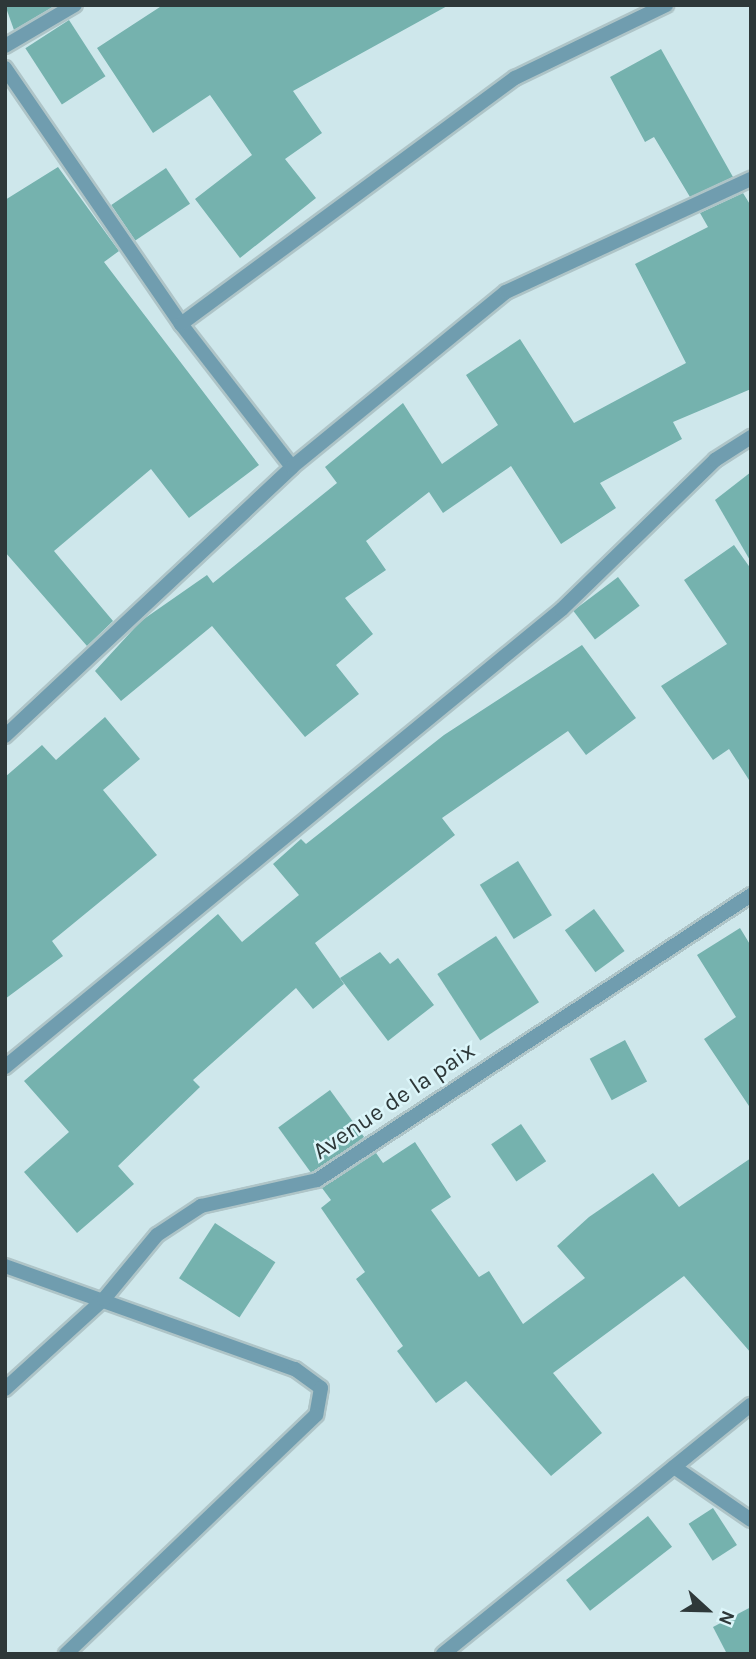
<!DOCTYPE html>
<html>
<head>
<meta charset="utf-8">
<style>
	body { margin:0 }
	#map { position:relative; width:756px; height:1659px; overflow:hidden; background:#cee7eb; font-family:Karla,sans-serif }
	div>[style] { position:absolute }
	.building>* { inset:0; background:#75b2ae; transform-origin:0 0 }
	.roads { filter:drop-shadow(2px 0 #aec4c7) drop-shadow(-2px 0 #aec4c7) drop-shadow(0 2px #aec4c7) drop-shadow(0 -2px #aec4c7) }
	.minor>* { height:14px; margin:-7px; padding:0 7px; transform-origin:7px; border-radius:7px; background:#709daf }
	span { translate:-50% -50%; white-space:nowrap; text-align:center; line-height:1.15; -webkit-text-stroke:5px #dbf5f9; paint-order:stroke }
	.street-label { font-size:24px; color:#2e3839 }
	.frame { position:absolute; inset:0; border:7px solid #2e3839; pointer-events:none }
	.north { position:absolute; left:672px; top:1575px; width:70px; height:70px; -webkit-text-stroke:5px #dbf5f9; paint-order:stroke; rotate:112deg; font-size:19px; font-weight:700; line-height:28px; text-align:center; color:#2e3839 }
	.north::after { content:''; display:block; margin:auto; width:24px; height:32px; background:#2e3839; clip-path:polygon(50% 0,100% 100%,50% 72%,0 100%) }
</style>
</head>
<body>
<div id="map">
	<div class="building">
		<div style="clip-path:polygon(5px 5px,56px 5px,14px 30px)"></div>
		<div style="clip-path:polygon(163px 5px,449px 5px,293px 91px,322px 133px,285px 159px,316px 198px,240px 258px,195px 199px,252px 155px,210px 95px,153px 133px,97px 48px)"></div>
		<div style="left:69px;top:20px;width:67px;height:52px;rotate:57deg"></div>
		<div style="clip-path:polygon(661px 49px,733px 177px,690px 197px,654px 137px,645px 142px,610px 77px)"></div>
		<div style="clip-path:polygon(58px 167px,119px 251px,104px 262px,259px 465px,189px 518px,151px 469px,54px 551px,113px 621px,87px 646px,5px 552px,5px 200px)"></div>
		<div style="left:166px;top:168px;width:43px;height:66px;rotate:56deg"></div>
		<div style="clip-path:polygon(743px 193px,751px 206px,751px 389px,673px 422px,682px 439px,600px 483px,616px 508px,561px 544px,511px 466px,443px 513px,429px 492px,366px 541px,386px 570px,345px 598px,373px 634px,336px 665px,359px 694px,305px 737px,212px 626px,121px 701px,95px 671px,141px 621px,207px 575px,213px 583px,337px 483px,325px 467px,403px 403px,442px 464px,498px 425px,466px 375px,520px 339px,574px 423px,686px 363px,635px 264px,708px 227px,700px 213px)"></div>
		<div style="clip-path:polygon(751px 472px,751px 562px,715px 500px)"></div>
		<div style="clip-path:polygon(734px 545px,751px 569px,751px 783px,729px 749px,713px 760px,661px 686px,727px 644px,684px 580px)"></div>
		<div style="left:618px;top:577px;width:36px;height:56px;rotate:53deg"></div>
		<div style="clip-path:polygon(582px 645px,636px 718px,586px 755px,568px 731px,442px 818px,455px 835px,315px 943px,344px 984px,313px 1009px,296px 988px,193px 1080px,200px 1087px,118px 1166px,134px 1184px,77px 1233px,24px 1172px,69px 1132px,24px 1081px,218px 914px,242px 942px,299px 895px,273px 864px,301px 839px,306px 844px,444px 735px)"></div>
		<div style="clip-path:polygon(105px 717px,140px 759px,103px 790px,157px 855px,52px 941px,63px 956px,5px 999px,5px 777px,42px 745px,56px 760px)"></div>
		<div style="left:518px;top:861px;width:64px;height:45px;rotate:58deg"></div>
		<div style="left:594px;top:909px;width:52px;height:36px;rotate:54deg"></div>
		<div style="clip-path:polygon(740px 928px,751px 946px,751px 1109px,704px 1039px,736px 1017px,697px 955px)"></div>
		<div style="left:496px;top:936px;width:79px;height:70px;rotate:57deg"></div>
		<div style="clip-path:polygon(380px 952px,390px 964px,398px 958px,434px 1005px,388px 1041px,340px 978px)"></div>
		<div style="left:625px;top:1040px;width:47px;height:40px;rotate:62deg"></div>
		<div style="left:330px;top:1090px;width:58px;height:64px;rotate:54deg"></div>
		<div style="left:521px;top:1124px;width:45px;height:36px;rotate:56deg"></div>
		<div style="clip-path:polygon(415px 1142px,451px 1197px,431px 1210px,479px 1277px,489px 1271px,523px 1324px,585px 1278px,557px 1246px,589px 1217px,653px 1173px,679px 1207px,751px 1158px,751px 1353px,684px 1276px,553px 1373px,602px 1433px,551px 1476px,466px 1381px,436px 1403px,397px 1351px,403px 1346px,356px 1279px,365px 1272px,321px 1208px,331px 1200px,322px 1188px,376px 1153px,383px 1163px)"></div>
		<div style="left:215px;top:1223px;width:72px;height:66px;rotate:33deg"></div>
		<div style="left:713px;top:1508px;width:44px;height:29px;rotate:57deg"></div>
		<div style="left:648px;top:1516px;width:39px;height:104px;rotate:52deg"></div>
		<div style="clip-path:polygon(751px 1607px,751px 1654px,727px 1654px,713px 1627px)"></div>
	</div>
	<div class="roads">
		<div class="minor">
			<div style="left:5px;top:46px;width:81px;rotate:-30.4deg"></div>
			<div style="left:5px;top:68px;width:311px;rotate:55.5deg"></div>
			<div style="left:181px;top:324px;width:181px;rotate:52.2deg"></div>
			<div style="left:181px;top:324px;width:415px;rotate:-36.4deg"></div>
			<div style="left:515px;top:78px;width:168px;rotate:-25.8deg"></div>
			<div style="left:5px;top:736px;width:393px;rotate:-43.1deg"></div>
			<div style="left:292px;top:467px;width:276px;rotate:-39.3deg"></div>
			<div style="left:506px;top:292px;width:270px;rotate:-24.8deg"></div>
			<div style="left:5px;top:1067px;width:721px;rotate:-39.43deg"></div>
			<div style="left:562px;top:609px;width:214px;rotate:-44.2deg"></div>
			<div style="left:715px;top:460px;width:43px;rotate:-32.6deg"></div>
			<div style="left:5px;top:1266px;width:308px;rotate:19.6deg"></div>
			<div style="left:295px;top:1369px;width:32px;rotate:36deg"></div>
			<div style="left:321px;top:1388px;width:27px;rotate:100deg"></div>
			<div style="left:316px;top:1415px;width:346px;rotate:136.3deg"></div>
			<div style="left:5px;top:1389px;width:134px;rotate:-42.3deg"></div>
			<div style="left:104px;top:1299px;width:83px;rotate:-50.4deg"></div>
			<div style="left:157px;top:1235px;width:53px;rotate:-33.4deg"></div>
			<div style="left:201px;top:1206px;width:119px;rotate:-12.6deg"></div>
			<div style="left:317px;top:1180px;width:519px;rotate:-33.29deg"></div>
			<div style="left:674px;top:1467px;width:93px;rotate:34.5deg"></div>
			<div style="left:443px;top:1654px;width:396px;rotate:-39deg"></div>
		</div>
	</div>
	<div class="street-label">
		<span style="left:394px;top:1101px;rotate:-34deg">Avenue de la paix</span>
	</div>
	<div class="frame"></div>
	<div class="north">N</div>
</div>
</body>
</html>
